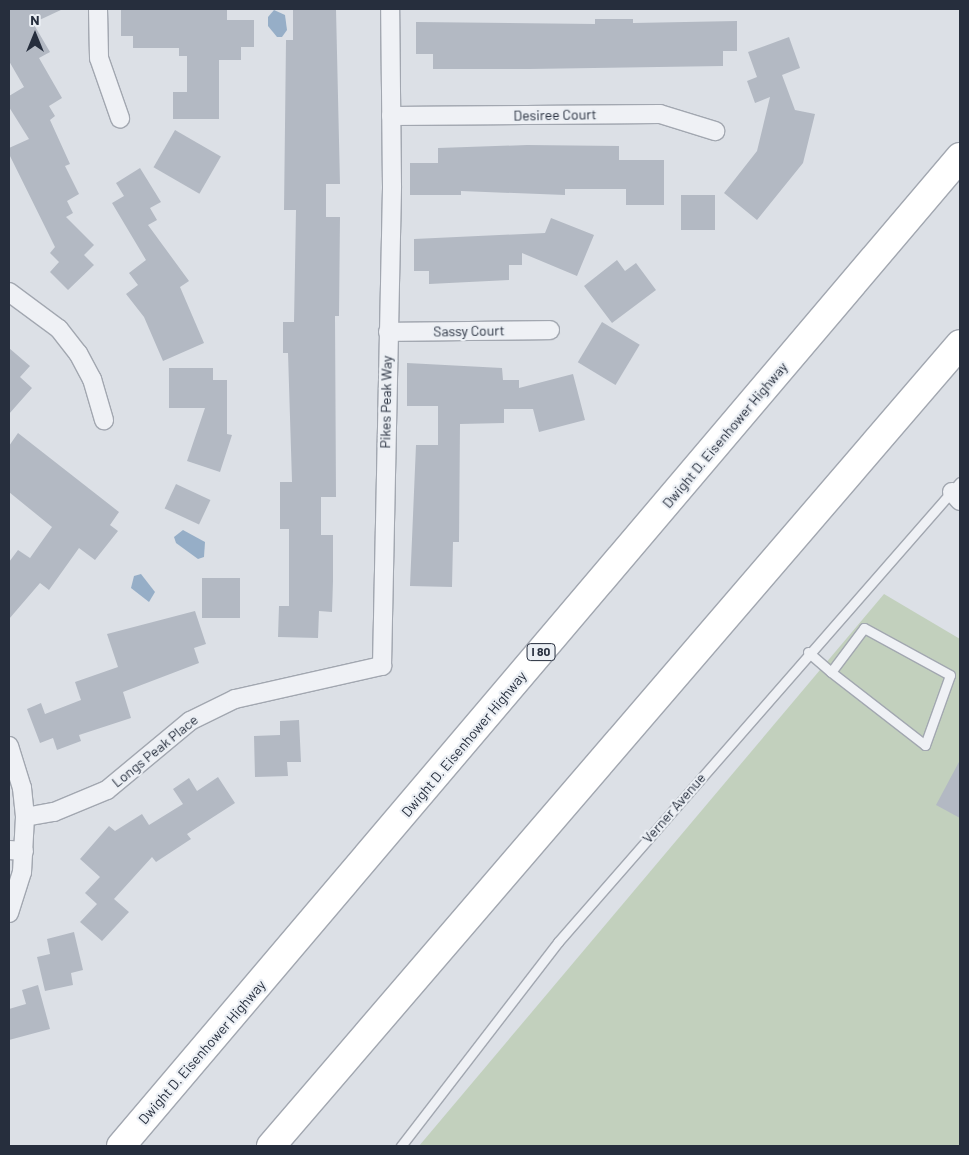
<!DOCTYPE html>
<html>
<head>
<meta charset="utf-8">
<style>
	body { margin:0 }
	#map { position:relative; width:969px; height:1155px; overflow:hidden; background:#dce0e6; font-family:Barlow,sans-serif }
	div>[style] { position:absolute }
	.green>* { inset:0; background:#c2d0bd }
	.water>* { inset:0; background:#96aec7 }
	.building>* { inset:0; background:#b3b9c3; transform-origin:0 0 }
	.roads { filter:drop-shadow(1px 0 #a2a7b0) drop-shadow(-1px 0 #a2a7b0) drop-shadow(0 1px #a2a7b0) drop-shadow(0 -1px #a2a7b0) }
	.lane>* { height:9px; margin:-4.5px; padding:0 4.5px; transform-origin:4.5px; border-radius:4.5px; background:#eff1f5 }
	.street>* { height:18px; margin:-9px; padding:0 9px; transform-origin:9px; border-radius:9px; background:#eff1f5 }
	.highway>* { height:28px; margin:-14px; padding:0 14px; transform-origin:14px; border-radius:14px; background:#fff }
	span { translate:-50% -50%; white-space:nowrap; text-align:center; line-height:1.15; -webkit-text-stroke:4.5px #ebeff4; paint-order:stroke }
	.shield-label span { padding:1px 4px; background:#ebeff4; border:1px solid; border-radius:4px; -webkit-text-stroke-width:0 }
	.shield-label { font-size:12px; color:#262e3d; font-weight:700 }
	.street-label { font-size:14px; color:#262e3d }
	.frame { position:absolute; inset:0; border:10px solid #262e3d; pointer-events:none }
	.north { position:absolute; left:10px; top:10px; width:50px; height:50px; -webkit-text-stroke:4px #ebeff4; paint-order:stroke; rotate:0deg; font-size:14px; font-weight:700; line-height:20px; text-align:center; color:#262e3d }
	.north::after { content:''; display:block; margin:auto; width:18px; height:22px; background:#262e3d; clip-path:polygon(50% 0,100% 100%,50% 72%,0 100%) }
</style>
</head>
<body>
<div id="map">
	<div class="green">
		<div style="clip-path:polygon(884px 594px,960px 639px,960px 1146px,419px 1146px)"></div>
	</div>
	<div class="water">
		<div style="clip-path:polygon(274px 10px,285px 15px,287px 30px,282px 37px,277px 37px,268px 26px,268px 17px)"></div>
		<div style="clip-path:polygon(183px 530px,205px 542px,204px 557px,198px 559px,176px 543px,174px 537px)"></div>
		<div style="clip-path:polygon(141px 574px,155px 592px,149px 602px,131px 588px,134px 576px)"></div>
	</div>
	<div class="building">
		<div style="clip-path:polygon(9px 9px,63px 9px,33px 23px,50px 52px,39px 58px,62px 98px,49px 106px,55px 116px,50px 120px,70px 164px,65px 166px,79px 194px,67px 201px,73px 213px,66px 217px,94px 245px,84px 255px,94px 265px,68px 290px,50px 272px,59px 262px,50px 253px,55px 247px,9px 154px,9px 148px,29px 139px,9px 107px,9px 96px,24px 87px,9px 61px)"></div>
		<div style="clip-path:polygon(121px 9px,227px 9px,227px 20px,254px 20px,254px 47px,241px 47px,241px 60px,219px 60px,219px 119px,173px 119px,173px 92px,187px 92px,187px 56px,179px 56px,179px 48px,133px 48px,133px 36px,121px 36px)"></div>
		<div style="clip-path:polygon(293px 9px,336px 9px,340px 184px,326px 184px,326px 217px,340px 217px,339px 316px,335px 316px,336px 497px,321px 497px,321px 535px,333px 535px,333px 581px,332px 612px,319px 611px,318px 638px,278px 637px,279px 606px,289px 606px,289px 529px,280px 529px,280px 482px,292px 482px,288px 353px,283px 353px,283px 322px,294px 322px,296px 210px,284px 210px,286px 40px,293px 40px)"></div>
		<div style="clip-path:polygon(595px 19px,633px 19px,633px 23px,737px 21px,737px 51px,723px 51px,723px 66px,529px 69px,433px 69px,433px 54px,416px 54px,416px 22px,595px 24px)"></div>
		<div style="clip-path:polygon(789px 37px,800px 68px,782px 75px,795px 110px,815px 114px,803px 163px,757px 220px,724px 193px,757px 151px,770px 97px,755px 103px,747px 81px,757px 77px,748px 52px)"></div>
		<div style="left:175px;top:130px;width:53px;height:43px;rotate:30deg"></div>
		<div style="clip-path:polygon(527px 145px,619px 146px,619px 160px,664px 160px,664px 205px,626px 205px,626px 189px,565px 189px,565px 195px,461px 191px,461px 195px,410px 195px,410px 163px,438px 163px,438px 148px)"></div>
		<div style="clip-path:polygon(140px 168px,161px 202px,150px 208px,157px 220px,148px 225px,189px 281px,180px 287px,204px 343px,163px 361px,144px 317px,126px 294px,138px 285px,129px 273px,146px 260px,112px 203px,124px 196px,116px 183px)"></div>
		<div style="left:681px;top:195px;width:34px;height:35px"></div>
		<div style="clip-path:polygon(551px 218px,594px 235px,577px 276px,522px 253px,522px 265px,509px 265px,509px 280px,429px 284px,429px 271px,414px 271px,414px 239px,545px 233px)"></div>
		<div style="clip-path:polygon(617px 260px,625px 271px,636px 263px,656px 290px,612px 323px,584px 286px)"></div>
		<div style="left:602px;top:322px;width:44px;height:47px;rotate:31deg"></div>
		<div style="clip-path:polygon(9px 348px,30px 366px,20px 377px,32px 388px,9px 414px)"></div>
		<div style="clip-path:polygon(407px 363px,502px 368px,503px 380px,519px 380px,519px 388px,573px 374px,585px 420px,539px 432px,533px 409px,504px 409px,504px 423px,460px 424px,459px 542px,453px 542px,452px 587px,410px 586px,416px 445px,438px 445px,438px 406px,407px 406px)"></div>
		<div style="clip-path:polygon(169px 368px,213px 368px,213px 380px,227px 380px,227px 434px,232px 435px,220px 472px,187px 461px,205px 408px,169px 408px)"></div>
		<div style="clip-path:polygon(18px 433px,119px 512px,110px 525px,118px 531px,95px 560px,79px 548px,49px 590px,40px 583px,9px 619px,9px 562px,18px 550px,30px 558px,52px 527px,9px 492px,9px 446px)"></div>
		<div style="left:176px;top:484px;width:38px;height:27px;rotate:25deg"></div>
		<div style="left:202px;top:578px;width:38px;height:40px"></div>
		<div style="clip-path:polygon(195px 611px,206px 644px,194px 648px,199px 663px,123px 692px,131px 718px,79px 735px,81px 741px,57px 750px,53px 738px,40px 743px,27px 709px,41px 703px,45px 714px,81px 700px,75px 682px,118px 667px,107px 634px)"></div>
		<div style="clip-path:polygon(299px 720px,301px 762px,287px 762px,288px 776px,255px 777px,254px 736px,280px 735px,280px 721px)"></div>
		<div style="clip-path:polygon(960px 760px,960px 818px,936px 805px)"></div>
		<div style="clip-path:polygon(218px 777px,235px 803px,187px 834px,191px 839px,156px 862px,152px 857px,114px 899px,129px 912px,102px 941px,80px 922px,97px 904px,85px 893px,100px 877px,80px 859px,109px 826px,115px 831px,142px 814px,149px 825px,183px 804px,173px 789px,189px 778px,197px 791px)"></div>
		<div style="clip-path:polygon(74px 932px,83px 970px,71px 973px,73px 985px,45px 991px,37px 957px,50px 954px,47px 939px)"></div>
		<div style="clip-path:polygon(38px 985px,50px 1029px,9px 1040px,9px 1009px,26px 1004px,22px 990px)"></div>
	</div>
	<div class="roads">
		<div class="lane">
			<div style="left:808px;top:652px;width:30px;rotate:41deg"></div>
			<div style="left:831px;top:672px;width:119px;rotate:37.8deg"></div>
			<div style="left:925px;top:745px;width:74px;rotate:-70.3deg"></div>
			<div style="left:950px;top:675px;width:98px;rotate:-151.3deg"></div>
			<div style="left:864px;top:628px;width:55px;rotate:126.9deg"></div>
			<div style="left:401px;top:1146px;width:257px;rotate:-52.4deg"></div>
			<div style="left:558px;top:942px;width:611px;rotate:-48.85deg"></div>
		</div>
		<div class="street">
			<div style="left:98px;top:9px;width:49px;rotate:88.8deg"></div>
			<div style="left:99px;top:58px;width:64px;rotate:70.7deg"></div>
			<div style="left:391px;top:116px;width:269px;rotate:-0.4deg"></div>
			<div style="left:660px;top:114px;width:58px;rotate:17.2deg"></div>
			<div style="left:9px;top:292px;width:62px;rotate:36.5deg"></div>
			<div style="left:59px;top:329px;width:31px;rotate:52deg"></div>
			<div style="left:78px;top:353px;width:30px;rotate:62deg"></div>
			<div style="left:92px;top:379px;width:43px;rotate:73.7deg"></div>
			<div style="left:388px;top:332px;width:162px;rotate:-0.7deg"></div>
			<div style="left:952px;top:492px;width:12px;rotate:48deg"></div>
			<div style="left:9px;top:746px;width:44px;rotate:72.8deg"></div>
			<div style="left:22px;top:788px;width:29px;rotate:84deg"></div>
			<div style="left:25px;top:817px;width:55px;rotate:93.1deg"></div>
			<div style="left:22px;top:872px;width:43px;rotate:107.6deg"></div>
			<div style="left:25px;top:817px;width:29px;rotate:-10deg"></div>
			<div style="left:54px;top:812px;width:57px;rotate:-22.5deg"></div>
			<div style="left:107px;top:790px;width:108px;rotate:-39.7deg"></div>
			<div style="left:190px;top:721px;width:50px;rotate:-26.1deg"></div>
			<div style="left:235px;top:699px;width:151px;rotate:-12.7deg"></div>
			<div style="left:382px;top:666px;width:480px;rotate:-88.8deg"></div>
			<div style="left:392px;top:186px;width:177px;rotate:-90.6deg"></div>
			<div style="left:9px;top:850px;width:15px;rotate:4deg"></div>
		</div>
		<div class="highway">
			<div style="left:121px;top:1146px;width:1297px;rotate:-49.69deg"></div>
			<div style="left:271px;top:1146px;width:1057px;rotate:-49.33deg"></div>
		</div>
	</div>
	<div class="shield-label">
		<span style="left:541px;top:652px">I 80</span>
	</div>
	<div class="street-label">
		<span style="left:555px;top:115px;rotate:-1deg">Desiree Court</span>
		<span style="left:469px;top:331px;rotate:-1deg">Sassy Court</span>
		<span style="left:386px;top:402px;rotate:-89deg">Pikes Peak Way</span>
		<span style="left:725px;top:435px;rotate:-50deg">Dwight D. Eisenhower Highway</span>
		<span style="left:464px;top:744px;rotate:-50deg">Dwight D. Eisenhower Highway</span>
		<span style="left:155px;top:751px;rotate:-39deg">Longs Peak Place</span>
		<span style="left:674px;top:808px;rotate:-49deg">Verner Avenue</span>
		<span style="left:202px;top:1052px;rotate:-49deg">Dwight D. Eisenhower Highway</span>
	</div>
	<div class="frame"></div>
	<div class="north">N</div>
</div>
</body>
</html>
